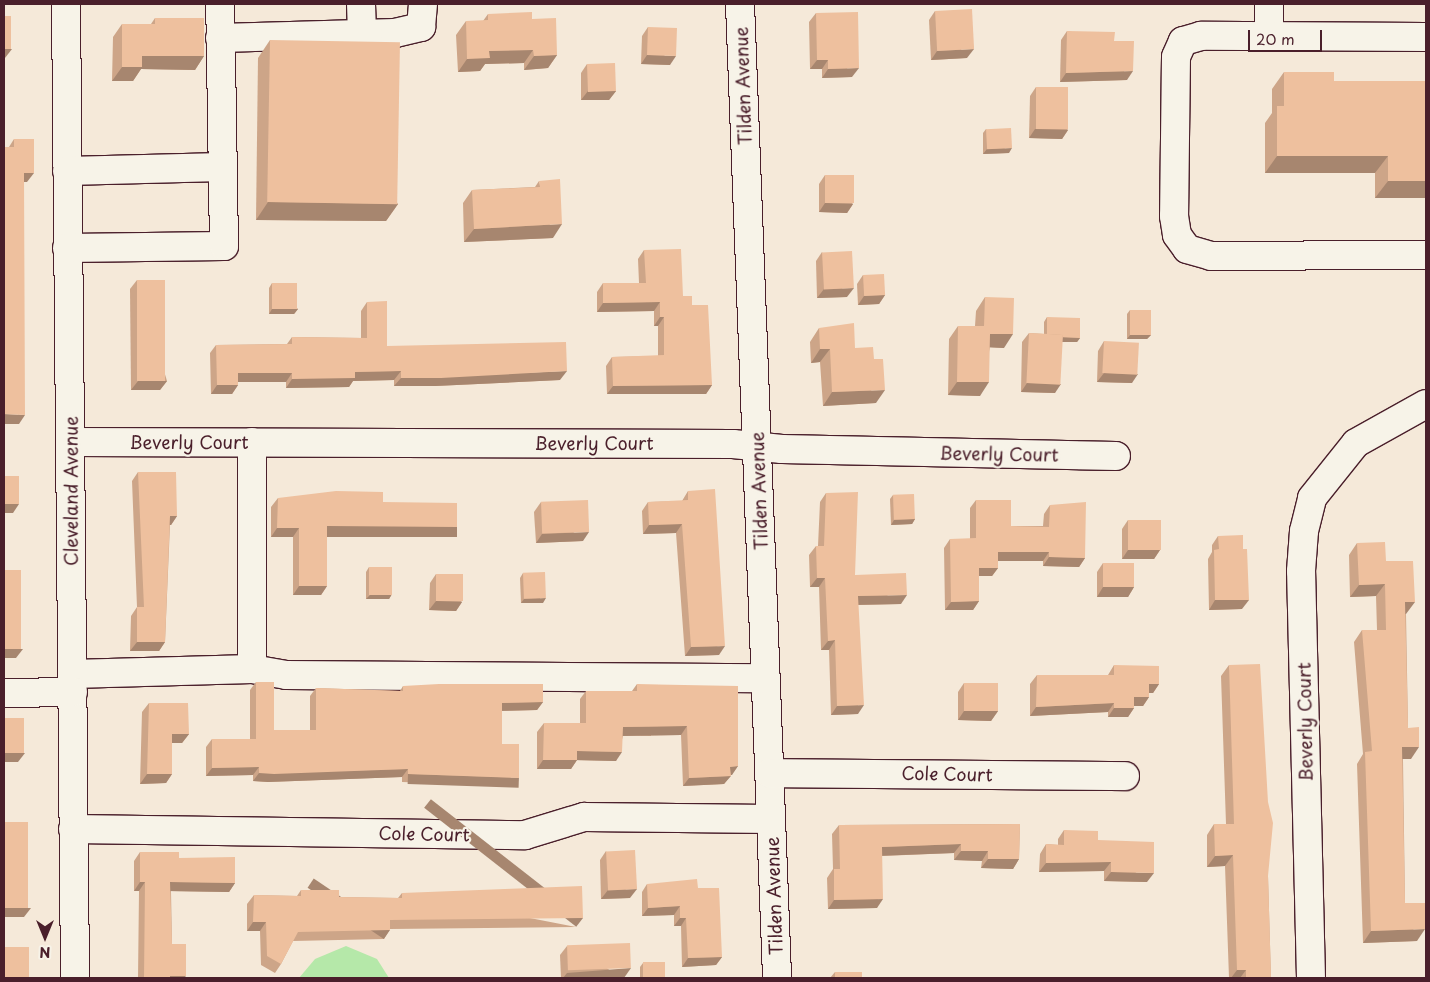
<!DOCTYPE html>
<html>
<head>
<meta charset="utf-8">
<style>
	body { margin:0 }
	#map { position:relative; width:1430px; height:982px; overflow:hidden; background:#f5e9d9; font-family:"Playpen Sans",sans-serif }
	div>[style] { position:absolute }
	.green>* { inset:0; background:#b5e8a9 }
	.roads { filter:drop-shadow(1px 0 #4a1f2b) drop-shadow(-1px 0 #4a1f2b) drop-shadow(0 1px #4a1f2b) drop-shadow(0 -1px #4a1f2b) }
	.minor>* { height:28px; margin:-14px; padding:0 14px; transform-origin:14px; border-radius:14px; background:#f7f3e8 }
	.wall>* { inset:0; background:#cda588 }
	.shaded-wall>* { inset:0; background:#a7866f; transform-origin:0 0 }
	.building>* { inset:0; background:#eec09e; transform-origin:0 0 }
	span { translate:-50% -50%; white-space:nowrap; text-align:center; line-height:1.15; -webkit-text-stroke:4.5px #f7f3e8; paint-order:stroke }
	.street-label { font-size:18px; color:#4a1f2b }
	.frame { position:absolute; inset:0; border:5px solid #4a1f2b; pointer-events:none }
	.north { position:absolute; left:20px; top:912px; width:50px; height:50px; -webkit-text-stroke:4px #f7f3e8; paint-order:stroke; rotate:180deg; font-size:14px; font-weight:700; line-height:20px; text-align:center; color:#4a1f2b }
	.north::after { content:''; display:block; margin:auto; width:18px; height:22px; background:#4a1f2b; clip-path:polygon(50% 0,100% 100%,50% 72%,0 100%) }
	.scale { position:absolute; left:1248px; top:30px; width:74px; height:22px; box-sizing:border-box; border:2px solid #4a1f2b; border-top:0; padding-left:6px; font-size:15px; line-height:18px; white-space:nowrap; color:#4a1f2b; -webkit-text-stroke:4px #f7f3e8; paint-order:stroke }
</style>
</head>
<body>
<div id="map">
	<div class="green">
		<div style="clip-path:polygon(346px 946px,377px 959px,389px 978px,299px 978px,315px 959px)"></div>
	</div>
	<div class="roads">
		<div class="minor">
			<div style="left:66px;top:4px;width:974px;rotate:89.47deg"></div>
			<div style="left:361px;top:4px;width:33px;rotate:88deg"></div>
			<div style="left:740px;top:4px;width:975px;rotate:87.82deg"></div>
			<div style="left:1269px;top:35px;width:31px;rotate:-90deg"></div>
			<div style="left:1426px;top:37px;width:225px;rotate:-179.7deg"></div>
			<div style="left:1201px;top:36px;width:19px;rotate:164deg"></div>
			<div style="left:1183px;top:41px;width:17px;rotate:114deg"></div>
			<div style="left:1176px;top:57px;width:159px;rotate:90.7deg"></div>
			<div style="left:1174px;top:216px;width:19px;rotate:81deg"></div>
			<div style="left:1177px;top:235px;width:17px;rotate:54deg"></div>
			<div style="left:1187px;top:249px;width:25px;rotate:16deg"></div>
			<div style="left:1211px;top:256px;width:215px;rotate:-0.3deg"></div>
			<div style="left:220px;top:38px;width:175px;rotate:-1.6deg"></div>
			<div style="left:395px;top:33px;width:27px;rotate:-13deg"></div>
			<div style="left:421px;top:27px;width:23px;rotate:-85deg"></div>
			<div style="left:67px;top:171px;width:155px;rotate:-1.5deg"></div>
			<div style="left:67px;top:248px;width:157px;rotate:-0.7deg"></div>
			<div style="left:224px;top:246px;width:242px;rotate:-90.9deg"></div>
			<div style="left:72px;top:442px;width:661px;rotate:0.17deg"></div>
			<div style="left:733px;top:444px;width:49px;rotate:5.8deg"></div>
			<div style="left:782px;top:449px;width:334px;rotate:1.2deg"></div>
			<div style="left:252px;top:669px;width:35px;rotate:10deg"></div>
			<div style="left:286px;top:675px;width:480px;rotate:0.4deg"></div>
			<div style="left:72px;top:674px;width:180px;rotate:-1.6deg"></div>
			<div style="left:252px;top:669px;width:227px;rotate:-90deg"></div>
			<div style="left:4px;top:693px;width:69px;rotate:-0.8deg"></div>
			<div style="left:770px;top:773px;width:355px;rotate:0.5deg"></div>
			<div style="left:73px;top:829px;width:452px;rotate:0.8deg"></div>
			<div style="left:525px;top:835px;width:62px;rotate:-17deg"></div>
			<div style="left:584px;top:817px;width:187px;rotate:0.6deg"></div>
			<div style="left:1311px;top:978px;width:407px;rotate:-91.4deg"></div>
			<div style="left:1301px;top:571px;width:40px;rotate:-85.7deg"></div>
			<div style="left:1304px;top:531px;width:34px;rotate:-76deg"></div>
			<div style="left:1312px;top:498px;width:70px;rotate:-51.3deg"></div>
			<div style="left:1356px;top:443px;width:80px;rotate:-29.1deg"></div>
		</div>
	</div>
	<div class="wall">
		<div style="clip-path:polygon(935px 11px,967px 58px,931px 60px,929px 20px)"></div>
		<div style="clip-path:polygon(816px 13px,852px 77px,822px 78px,822px 69px,810px 69px,809px 22px)"></div>
		<div style="clip-path:polygon(488px 14px,532px 19px,557px 55px,548px 68px,524px 70px,524px 63px,485px 64px,480px 71px,458px 72px,456px 35px,466px 21px,483px 21px)"></div>
		<div style="clip-path:polygon(155px 18px,204px 56px,195px 70px,141px 69px,133px 81px,112px 81px,113px 37px,122px 24px,151px 24px)"></div>
		<div style="clip-path:polygon(648px 27px,670px 65px,641px 64px,642px 36px)"></div>
		<div style="clip-path:polygon(1067px 31px,1114px 41px,1127px 80px,1060px 82px,1061px 40px)"></div>
		<div style="clip-path:polygon(270px 40px,398px 204px,386px 221px,256px 220px,258px 58px)"></div>
		<div style="clip-path:polygon(587px 64px,616px 91px,609px 100px,581px 100px,581px 73px)"></div>
		<div style="clip-path:polygon(1284px 72px,1334px 81px,1426px 198px,1375px 198px,1375px 173px,1265px 173px,1265px 123px,1272px 113px,1272px 89px)"></div>
		<div style="clip-path:polygon(1036px 87px,1068px 130px,1062px 139px,1029px 138px,1030px 96px)"></div>
		<div style="clip-path:polygon(986px 129px,1009px 153px,983px 154px,983px 133px)"></div>
		<div style="clip-path:polygon(14px 139px,27px 182px,24px 182px,19px 424px,9px 147px)"></div>
		<div style="clip-path:polygon(825px 175px,853px 204px,847px 213px,819px 212px,819px 184px)"></div>
		<div style="clip-path:polygon(539px 181px,553px 238px,464px 242px,463px 203px,472px 190px,535px 187px)"></div>
		<div style="clip-path:polygon(644px 250px,683px 296px,692px 305px,712px 385px,706px 394px,607px 394px,606px 366px,612px 357px,658px 356px,658px 326px,654px 326px,654px 311px,597px 312px,597px 292px,603px 283px,639px 283px,638px 259px)"></div>
		<div style="clip-path:polygon(822px 252px,847px 297px,817px 298px,816px 261px)"></div>
		<div style="clip-path:polygon(863px 275px,885px 295px,879px 304px,858px 305px,857px 284px)"></div>
		<div style="clip-path:polygon(137px 280px,167px 381px,160px 390px,131px 390px,130px 289px)"></div>
		<div style="clip-path:polygon(272px 283px,298px 309px,294px 314px,269px 314px,269px 288px)"></div>
		<div style="clip-path:polygon(985px 297px,1004px 348px,990px 347px,980px 396px,948px 395px,949px 339px,958px 326px,975px 326px,976px 311px)"></div>
		<div style="clip-path:polygon(367px 302px,387px 346px,560px 380px,435px 386px,394px 386px,394px 380px,353px 381px,349px 387px,286px 388px,286px 382px,238px 382px,238px 385px,232px 394px,211px 394px,210px 353px,216px 345px,287px 344px,292px 337px,361px 338px,361px 311px)"></div>
		<div style="clip-path:polygon(1130px 310px,1151px 335px,1147px 339px,1127px 339px,1127px 314px)"></div>
		<div style="clip-path:polygon(1047px 317px,1080px 338px,1077px 342px,1062px 342px,1055px 393px,1021px 392px,1022px 342px,1029px 333px,1044px 334px,1044px 322px)"></div>
		<div style="clip-path:polygon(819px 328px,855px 348px,876px 403px,823px 406px,820px 362px,811px 363px,810px 342px)"></div>
		<div style="clip-path:polygon(1104px 341px,1132px 383px,1097px 382px,1098px 351px)"></div>
		<div style="clip-path:polygon(138px 472px,177px 516px,171px 525px,170px 525px,165px 642px,159px 651px,130px 651px,131px 616px,137px 607px,132px 481px)"></div>
		<div style="clip-path:polygon(688px 491px,719px 655px,685px 656px,676px 533px,643px 534px,642px 511px,648px 502px,682px 501px)"></div>
		<div style="clip-path:polygon(826px 493px,855px 575px,901px 604px,858px 605px,858px 714px,831px 715px,829px 650px,821px 650px,819px 587px,810px 587px,809px 555px,816px 546px,818px 546px,820px 502px)"></div>
		<div style="clip-path:polygon(893px 495px,915px 519px,912px 524px,891px 525px,890px 499px)"></div>
		<div style="clip-path:polygon(278px 498px,383px 502px,457px 527px,450px 536px,327px 535px,327px 586px,321px 595px,293px 595px,293px 537px,271px 537px,271px 507px)"></div>
		<div style="clip-path:polygon(976px 500px,1011px 526px,1043px 526px,1044px 514px,1050px 505px,1085px 558px,1079px 567px,1043px 566px,1043px 561px,998px 561px,998px 568px,992px 576px,979px 576px,979px 601px,973px 610px,945px 610px,944px 548px,950px 539px,970px 539px,970px 508px)"></div>
		<div style="clip-path:polygon(541px 502px,583px 541px,536px 543px,534px 512px)"></div>
		<div style="clip-path:polygon(1128px 520px,1160px 550px,1154px 559px,1122px 559px,1122px 529px)"></div>
		<div style="clip-path:polygon(1218px 536px,1243px 549px,1242px 609px,1209px 610px,1208px 559px,1212px 552px,1212px 545px)"></div>
		<div style="clip-path:polygon(1357px 543px,1386px 561px,1406px 614px,1408px 728px,1411px 759px,1403px 759px,1405px 903px,1417px 941px,1363px 943px,1357px 764px,1363px 754px,1354px 642px,1362px 630px,1377px 630px,1376px 596px,1350px 597px,1349px 555px)"></div>
		<div style="clip-path:polygon(1103px 563px,1134px 587px,1128px 597px,1097px 597px,1097px 572px)"></div>
		<div style="clip-path:polygon(369px 567px,392px 594px,389px 599px,366px 599px,366px 572px)"></div>
		<div style="clip-path:polygon(523px 573px,543px 603px,521px 603px,520px 578px)"></div>
		<div style="clip-path:polygon(436px 574px,462px 602px,456px 611px,429px 610px,430px 583px)"></div>
		<div style="clip-path:polygon(1114px 665px,1159px 684px,1153px 693px,1149px 693px,1149px 697px,1143px 706px,1134px 706px,1134px 708px,1128px 717px,1108px 717px,1108px 712px,1030px 716px,1030px 684px,1037px 675px,1108px 675px)"></div>
		<div style="clip-path:polygon(1229px 665px,1268px 876px,1271px 978px,1229px 978px,1225px 866px,1207px 867px,1207px 835px,1214px 824px,1226px 824px,1221px 676px)"></div>
		<div style="clip-path:polygon(256px 682px,274px 730px,310px 730px,310px 696px,316px 688px,400px 691px,403px 686px,543px 702px,537px 710px,502px 711px,502px 744px,513px 786px,402px 782px,402px 777px,268px 782px,253px 781px,253px 775px,206px 776px,206px 747px,212px 739px,250px 739px,250px 690px)"></div>
		<div style="clip-path:polygon(964px 683px,998px 711px,991px 721px,958px 720px,958px 692px)"></div>
		<div style="clip-path:polygon(637px 684px,738px 766px,724px 784px,683px 786px,681px 735px,623px 736px,616px 761px,577px 760px,571px 769px,537px 769px,537px 732px,544px 723px,580px 723px,580px 699px,586px 691px,632px 691px)"></div>
		<div style="clip-path:polygon(149px 703px,189px 734px,182px 743px,172px 743px,172px 774px,166px 783px,140px 784px,142px 712px)"></div>
		<div style="clip-path:polygon(1020px 824px,1019px 859px,1013px 869px,981px 868px,982px 861px,954px 860px,954px 853px,882px 856px,877px 908px,828px 909px,827px 878px,833px 869px,832px 834px,839px 825px)"></div>
		<div style="clip-path:polygon(1064px 830px,1098px 840px,1147px 882px,1104px 881px,1104px 871px,1039px 872px,1040px 854px,1046px 844px,1058px 845px,1058px 839px)"></div>
		<div style="clip-path:polygon(606px 851px,630px 898px,601px 899px,600px 860px)"></div>
		<div style="clip-path:polygon(140px 852px,179px 858px,235px 883px,229px 892px,171px 891px,172px 944px,184px 978px,138px 978px,139px 891px,134px 891px,134px 861px)"></div>
		<div style="clip-path:polygon(647px 884px,698px 888px,722px 957px,716px 965px,682px 967px,681px 926px,674px 926px,674px 915px,642px 916px,642px 892px)"></div>
		<div style="clip-path:polygon(301px 890px,339px 897px,398px 898px,402px 893px,576px 927px,390px 929px,384px 939px,293px 941px,281px 964px,275px 973px,261px 965px,260px 931px,247px 931px,247px 904px,254px 895px,297px 896px)"></div>
		<div style="clip-path:polygon(567px 946px,624px 978px,561px 978px,560px 955px)"></div>
		<div style="clip-path:polygon(643px 963px,665px 978px,640px 978px,640px 967px)"></div>
		<div style="clip-path:polygon(835px 972px,862px 978px,830px 978px)"></div>
	</div>
	<div class="shaded-wall">
		<div style="clip-path:polygon(4px 49px,12px 49px,5px 58px,4px 58px)"></div>
		<div style="clip-path:polygon(974px 49px,967px 58px,931px 60px,937px 51px)"></div>
		<div style="clip-path:polygon(533px 50px,524px 63px,485px 64px,480px 71px,458px 72px,467px 59px,489px 51px)"></div>
		<div style="clip-path:polygon(557px 55px,548px 68px,524px 70px,534px 56px)"></div>
		<div style="clip-path:polygon(647px 55px,676px 56px,670px 65px,641px 64px)"></div>
		<div style="clip-path:polygon(142px 56px,204px 56px,195px 70px,141px 69px,133px 81px,112px 81px,122px 67px)"></div>
		<div style="clip-path:polygon(817px 60px,828px 60px,822px 69px,810px 69px)"></div>
		<div style="clip-path:polygon(859px 68px,852px 77px,822px 78px,828px 69px)"></div>
		<div style="clip-path:polygon(1133px 71px,1127px 80px,1060px 82px,1066px 73px)"></div>
		<div style="clip-path:polygon(588px 91px,616px 91px,609px 100px,581px 100px)"></div>
		<div style="clip-path:polygon(1035px 129px,1068px 130px,1062px 139px,1029px 138px)"></div>
		<div style="clip-path:polygon(1012px 148px,1009px 153px,983px 154px,987px 149px)"></div>
		<div style="clip-path:polygon(1277px 156px,1388px 156px,1375px 173px,1265px 173px)"></div>
		<div style="clip-path:polygon(24px 173px,34px 173px,27px 182px,17px 182px)"></div>
		<div style="clip-path:polygon(1388px 181px,1426px 181px,1426px 198px,1375px 198px)"></div>
		<div style="clip-path:polygon(268px 202px,398px 204px,386px 221px,256px 220px)"></div>
		<div style="clip-path:polygon(825px 203px,853px 204px,847px 213px,819px 212px)"></div>
		<div style="clip-path:polygon(562px 224px,553px 238px,464px 242px,474px 229px)"></div>
		<div style="clip-path:polygon(854px 288px,847px 297px,817px 298px,824px 289px)"></div>
		<div style="clip-path:polygon(885px 295px,879px 304px,858px 305px,864px 296px)"></div>
		<div style="clip-path:polygon(660px 302px,654px 311px,597px 312px,603px 303px)"></div>
		<div style="clip-path:polygon(272px 309px,298px 309px,294px 314px,269px 314px)"></div>
		<div style="clip-path:polygon(660px 317px,664px 317px,658px 326px,654px 326px)"></div>
		<div style="clip-path:polygon(990px 334px,1013px 334px,1004px 348px,980px 347px)"></div>
		<div style="clip-path:polygon(1130px 335px,1151px 335px,1147px 339px,1127px 339px)"></div>
		<div style="clip-path:polygon(1047px 337px,1080px 338px,1077px 342px,1044px 342px)"></div>
		<div style="clip-path:polygon(820px 349px,830px 349px,820px 362px,811px 363px)"></div>
		<div style="clip-path:polygon(401px 371px,394px 380px,353px 381px,349px 387px,286px 388px,292px 379px,355px 372px)"></div>
		<div style="clip-path:polygon(567px 371px,560px 380px,435px 386px,394px 386px,401px 378px)"></div>
		<div style="clip-path:polygon(238px 373px,292px 373px,286px 382px,232px 382px)"></div>
		<div style="clip-path:polygon(1104px 373px,1138px 374px,1132px 383px,1097px 382px)"></div>
		<div style="clip-path:polygon(138px 381px,167px 381px,160px 390px,131px 390px)"></div>
		<div style="clip-path:polygon(957px 382px,989px 382px,980px 396px,948px 395px)"></div>
		<div style="clip-path:polygon(1027px 383px,1061px 384px,1055px 393px,1021px 392px)"></div>
		<div style="clip-path:polygon(217px 385px,238px 385px,232px 394px,211px 394px)"></div>
		<div style="clip-path:polygon(712px 385px,706px 394px,607px 394px,613px 386px)"></div>
		<div style="clip-path:polygon(885px 390px,876px 403px,823px 406px,832px 392px)"></div>
		<div style="clip-path:polygon(4px 414px,25px 415px,19px 424px,4px 424px)"></div>
		<div style="clip-path:polygon(4px 504px,19px 504px,13px 513px,4px 513px)"></div>
		<div style="clip-path:polygon(170px 516px,177px 516px,171px 525px,164px 525px)"></div>
		<div style="clip-path:polygon(915px 519px,912px 524px,891px 525px,894px 520px)"></div>
		<div style="clip-path:polygon(682px 524px,676px 533px,643px 534px,649px 525px)"></div>
		<div style="left:327px;top:526px;width:130px;height:11px"></div>
		<div style="clip-path:polygon(277px 528px,299px 528px,293px 537px,271px 537px)"></div>
		<div style="clip-path:polygon(589px 532px,583px 541px,536px 543px,542px 534px)"></div>
		<div style="clip-path:polygon(1128px 550px,1160px 550px,1154px 559px,1122px 559px)"></div>
		<div style="clip-path:polygon(998px 552px,1049px 552px,1043px 561px,992px 561px)"></div>
		<div style="clip-path:polygon(1049px 557px,1085px 558px,1079px 567px,1043px 566px)"></div>
		<div style="clip-path:polygon(979px 568px,998px 568px,992px 576px,973px 576px)"></div>
		<div style="clip-path:polygon(817px 578px,825px 578px,819px 587px,810px 587px)"></div>
		<div style="clip-path:polygon(1385px 584px,1376px 596px,1350px 597px,1359px 585px)"></div>
		<div style="clip-path:polygon(299px 586px,327px 586px,321px 595px,293px 595px)"></div>
		<div style="clip-path:polygon(1103px 587px,1134px 587px,1128px 597px,1097px 597px)"></div>
		<div style="clip-path:polygon(392px 594px,389px 599px,366px 599px,370px 595px)"></div>
		<div style="clip-path:polygon(907px 595px,901px 604px,851px 605px,858px 596px)"></div>
		<div style="clip-path:polygon(546px 598px,543px 603px,521px 603px,524px 599px)"></div>
		<div style="clip-path:polygon(1215px 600px,1249px 600px,1242px 609px,1209px 610px)"></div>
		<div style="clip-path:polygon(436px 601px,462px 602px,456px 611px,429px 610px)"></div>
		<div style="clip-path:polygon(979px 601px,973px 610px,945px 610px,951px 602px)"></div>
		<div style="clip-path:polygon(1405px 602px,1415px 602px,1406px 614px,1397px 614px)"></div>
		<div style="clip-path:polygon(835px 640px,829px 650px,821px 650px,828px 641px)"></div>
		<div style="clip-path:polygon(137px 642px,165px 642px,159px 651px,130px 651px)"></div>
		<div style="clip-path:polygon(725px 646px,719px 655px,685px 656px,691px 647px)"></div>
		<div style="clip-path:polygon(4px 649px,23px 649px,16px 658px,4px 658px)"></div>
		<div style="clip-path:polygon(1149px 684px,1159px 684px,1153px 693px,1143px 693px)"></div>
		<div style="clip-path:polygon(1134px 697px,1149px 697px,1143px 706px,1128px 706px)"></div>
		<div style="clip-path:polygon(543px 702px,537px 710px,496px 711px,502px 703px)"></div>
		<div style="clip-path:polygon(1114px 703px,1108px 712px,1030px 716px,1036px 707px)"></div>
		<div style="clip-path:polygon(864px 705px,858px 714px,831px 715px,837px 706px)"></div>
		<div style="clip-path:polygon(1114px 708px,1134px 708px,1128px 717px,1108px 717px)"></div>
		<div style="clip-path:polygon(964px 711px,998px 711px,991px 721px,958px 720px)"></div>
		<div style="clip-path:polygon(687px 726px,681px 735px,617px 736px,623px 727px)"></div>
		<div style="clip-path:polygon(172px 734px,189px 734px,182px 743px,166px 743px)"></div>
		<div style="clip-path:polygon(1402px 747px,1419px 747px,1411px 759px,1394px 759px)"></div>
		<div style="clip-path:polygon(577px 751px,622px 752px,616px 761px,571px 760px)"></div>
		<div style="clip-path:polygon(4px 753px,25px 753px,18px 762px,4px 762px)"></div>
		<div style="clip-path:polygon(543px 760px,577px 760px,571px 769px,537px 769px)"></div>
		<div style="clip-path:polygon(738px 766px,732px 775px,724px 775px,730px 767px)"></div>
		<div style="clip-path:polygon(259px 767px,253px 775px,206px 776px,212px 768px)"></div>
		<div style="clip-path:polygon(408px 769px,402px 777px,268px 782px,253px 781px,259px 773px)"></div>
		<div style="clip-path:polygon(147px 774px,172px 774px,166px 783px,140px 784px)"></div>
		<div style="left:408px;top:774px;width:111px;height:10px;rotate:2deg"></div>
		<div style="clip-path:polygon(731px 776px,724px 784px,683px 786px,689px 778px)"></div>
		<div style="clip-path:polygon(961px 844px,954px 853px,875px 856px,882px 847px)"></div>
		<div style="clip-path:polygon(961px 851px,988px 851px,982px 861px,954px 860px)"></div>
		<div style="clip-path:polygon(1233px 855px,1225px 866px,1207px 867px,1215px 856px)"></div>
		<div style="clip-path:polygon(988px 859px,1019px 859px,1013px 869px,981px 868px)"></div>
		<div style="clip-path:polygon(1111px 862px,1104px 871px,1039px 872px,1046px 863px)"></div>
		<div style="clip-path:polygon(1111px 872px,1154px 873px,1147px 882px,1104px 881px)"></div>
		<div style="clip-path:polygon(140px 882px,145px 882px,139px 891px,134px 891px)"></div>
		<div style="clip-path:polygon(170px 882px,235px 883px,229px 892px,164px 891px)"></div>
		<div style="clip-path:polygon(637px 889px,630px 898px,601px 899px,608px 890px)"></div>
		<div style="clip-path:polygon(883px 899px,877px 908px,828px 909px,834px 900px)"></div>
		<div style="clip-path:polygon(680px 906px,674px 915px,642px 916px,648px 908px)"></div>
		<div style="clip-path:polygon(4px 908px,31px 908px,24px 917px,4px 917px)"></div>
		<div style="left:583px;top:918px;width:11px;height:193px;rotate:128deg"></div>
		<div style="clip-path:polygon(680px 918px,686px 918px,681px 926px,674px 926px)"></div>
		<div style="clip-path:polygon(253px 922px,266px 922px,260px 931px,247px 931px)"></div>
		<div style="clip-path:polygon(1425px 929px,1417px 941px,1363px 943px,1371px 931px)"></div>
		<div style="left:390px;top:930px;width:11px;height:92px;rotate:124deg"></div>
		<div style="clip-path:polygon(722px 957px,716px 965px,682px 967px,688px 958px)"></div>
		<div style="clip-path:polygon(631px 968px,624px 978px,563px 978px,567px 973px)"></div>
		<div style="clip-path:polygon(1237px 970px,1246px 970px,1240px 978px,1231px 978px)"></div>
		<div style="clip-path:polygon(170px 976px,186px 976px,184px 978px,168px 978px)"></div>
	</div>
	<div class="building">
		<div style="left:972px;top:9px;width:40px;height:37px;rotate:87deg"></div>
		<div style="clip-path:polygon(532px 12px,532px 19px,556px 18px,557px 55px,534px 56px,533px 50px,489px 51px,490px 58px,467px 59px,466px 21px,488px 20px,488px 14px)"></div>
		<div style="clip-path:polygon(858px 12px,859px 68px,828px 69px,828px 60px,817px 60px,816px 13px)"></div>
		<div style="left:4px;top:16px;width:7px;height:33px"></div>
		<div style="clip-path:polygon(155px 18px,204px 18px,204px 56px,142px 56px,142px 67px,122px 67px,122px 24px,155px 24px)"></div>
		<div style="left:648px;top:27px;width:29px;height:28px;rotate:2deg"></div>
		<div style="clip-path:polygon(1067px 31px,1115px 32px,1114px 41px,1134px 41px,1133px 71px,1066px 73px)"></div>
		<div style="left:270px;top:40px;width:130px;height:162px;rotate:1deg"></div>
		<div style="left:615px;top:63px;width:28px;height:28px;rotate:88deg"></div>
		<div style="clip-path:polygon(1284px 72px,1334px 72px,1334px 81px,1426px 81px,1426px 181px,1388px 181px,1388px 156px,1277px 156px,1277px 106px,1284px 106px)"></div>
		<div style="left:1036px;top:87px;width:32px;height:42px"></div>
		<div style="left:1011px;top:128px;width:20px;height:25px;rotate:87deg"></div>
		<div style="clip-path:polygon(14px 139px,34px 139px,34px 173px,24px 173px,25px 415px,4px 414px,4px 147px,14px 147px)"></div>
		<div style="left:825px;top:175px;width:29px;height:28px"></div>
		<div style="clip-path:polygon(560px 179px,562px 224px,474px 229px,472px 190px,540px 187px,539px 181px)"></div>
		<div style="clip-path:polygon(681px 249px,683px 296px,692px 296px,692px 305px,708px 305px,712px 385px,613px 386px,612px 357px,664px 355px,664px 317px,660px 317px,660px 302px,603px 303px,603px 283px,646px 283px,644px 250px)"></div>
		<div style="left:852px;top:251px;width:37px;height:30px;rotate:87deg"></div>
		<div style="left:884px;top:274px;width:21px;height:21px;rotate:87deg"></div>
		<div style="left:137px;top:280px;width:28px;height:101px"></div>
		<div style="left:272px;top:283px;width:25px;height:26px"></div>
		<div style="clip-path:polygon(985px 297px,1014px 298px,1013px 334px,990px 334px,989px 382px,957px 382px,958px 326px,984px 326px)"></div>
		<div style="clip-path:polygon(387px 301px,387px 346px,566px 342px,567px 371px,441px 378px,401px 378px,401px 371px,355px 372px,355px 378px,292px 379px,292px 373px,238px 373px,238px 385px,217px 385px,216px 345px,292px 344px,292px 337px,367px 338px,367px 302px)"></div>
		<div style="left:1130px;top:310px;width:21px;height:25px"></div>
		<div style="clip-path:polygon(1047px 317px,1080px 318px,1080px 338px,1063px 337px,1063px 335px,1047px 334px)"></div>
		<div style="clip-path:polygon(854px 323px,855px 348px,873px 347px,874px 359px,883px 359px,885px 390px,832px 392px,830px 349px,820px 349px,819px 328px)"></div>
		<div style="left:1029px;top:333px;width:34px;height:50px;rotate:3deg"></div>
		<div style="left:1104px;top:341px;width:35px;height:32px;rotate:3deg"></div>
		<div style="clip-path:polygon(138px 472px,176px 472px,177px 516px,170px 516px,165px 642px,137px 642px,137px 607px,144px 607px)"></div>
		<div style="left:19px;top:476px;width:28px;height:15px;rotate:90deg"></div>
		<div style="clip-path:polygon(715px 489px,725px 646px,691px 647px,682px 524px,649px 525px,648px 502px,688px 500px,688px 491px)"></div>
		<div style="clip-path:polygon(336px 491px,383px 492px,383px 502px,457px 503px,457px 527px,327px 526px,327px 586px,299px 586px,299px 528px,277px 528px,278px 498px)"></div>
		<div style="clip-path:polygon(858px 492px,855px 575px,906px 573px,907px 595px,858px 596px,864px 705px,837px 706px,835px 640px,828px 641px,825px 578px,817px 578px,816px 546px,824px 546px,826px 493px)"></div>
		<div style="left:914px;top:494px;width:25px;height:21px;rotate:88deg"></div>
		<div style="left:588px;top:500px;width:32px;height:47px;rotate:88deg"></div>
		<div style="clip-path:polygon(976px 500px,1011px 500px,1011px 526px,1049px 527px,1050px 505px,1086px 502px,1085px 558px,1049px 557px,1049px 552px,998px 552px,998px 568px,979px 568px,979px 601px,951px 602px,950px 539px,976px 538px)"></div>
		<div style="left:1128px;top:520px;width:33px;height:30px"></div>
		<div style="clip-path:polygon(1243px 535px,1243px 549px,1247px 549px,1249px 600px,1215px 600px,1214px 550px,1219px 549px,1218px 536px)"></div>
		<div style="clip-path:polygon(1385px 542px,1386px 561px,1413px 561px,1415px 602px,1405px 602px,1408px 728px,1419px 727px,1419px 747px,1402px 747px,1405px 903px,1425px 903px,1425px 929px,1371px 931px,1365px 752px,1372px 751px,1362px 630px,1386px 630px,1385px 584px,1359px 585px,1357px 543px)"></div>
		<div style="left:1103px;top:563px;width:31px;height:24px"></div>
		<div style="left:369px;top:567px;width:23px;height:28px"></div>
		<div style="left:4px;top:570px;width:17px;height:79px"></div>
		<div style="left:545px;top:572px;width:26px;height:22px;rotate:88deg"></div>
		<div style="left:436px;top:574px;width:27px;height:27px"></div>
		<div style="clip-path:polygon(1260px 664px,1268px 802px,1273px 823px,1268px 876px,1271px 978px,1246px 978px,1246px 970px,1237px 970px,1233px 855px,1215px 856px,1214px 824px,1234px 824px,1229px 665px)"></div>
		<div style="clip-path:polygon(1114px 665px,1159px 666px,1159px 684px,1149px 684px,1149px 697px,1134px 697px,1134px 708px,1114px 708px,1114px 703px,1036px 707px,1037px 675px,1114px 675px)"></div>
		<div style="clip-path:polygon(256px 682px,274px 682px,274px 730px,316px 730px,316px 688px,403px 691px,403px 686px,439px 684px,543px 684px,543px 702px,502px 703px,502px 744px,519px 744px,519px 778px,408px 774px,408px 769px,274px 774px,259px 773px,259px 767px,212px 768px,212px 739px,256px 739px)"></div>
		<div style="left:964px;top:683px;width:34px;height:28px"></div>
		<div style="clip-path:polygon(637px 684px,738px 686px,738px 766px,730px 767px,731px 776px,689px 778px,687px 726px,623px 727px,622px 752px,577px 751px,577px 760px,543px 760px,544px 723px,586px 723px,586px 691px,637px 691px)"></div>
		<div style="clip-path:polygon(149px 703px,188px 703px,189px 734px,172px 734px,172px 774px,147px 774px)"></div>
		<div style="left:4px;top:718px;width:20px;height:35px"></div>
		<div style="left:4px;top:822px;width:24px;height:86px"></div>
		<div style="clip-path:polygon(1020px 824px,1019px 859px,988px 859px,988px 851px,961px 851px,961px 844px,882px 847px,883px 899px,834px 900px,834px 869px,840px 869px,839px 825px)"></div>
		<div style="clip-path:polygon(1064px 830px,1098px 831px,1098px 840px,1154px 842px,1154px 873px,1111px 872px,1111px 862px,1046px 863px,1046px 844px,1064px 845px)"></div>
		<div style="left:635px;top:850px;width:39px;height:29px;rotate:87deg"></div>
		<div style="clip-path:polygon(140px 852px,179px 852px,179px 858px,235px 857px,235px 883px,170px 882px,172px 944px,186px 944px,186px 976px,170px 976px,170px 978px,144px 978px,145px 882px,140px 882px)"></div>
		<div style="clip-path:polygon(697px 879px,698px 888px,719px 888px,722px 957px,688px 958px,686px 918px,680px 918px,680px 906px,648px 908px,647px 884px)"></div>
		<div style="clip-path:polygon(582px 886px,583px 918px,390px 920px,390px 930px,298px 932px,281px 964px,267px 956px,266px 922px,253px 922px,254px 895px,301px 896px,301px 890px,339px 890px,339px 897px,402px 898px,402px 893px)"></div>
		<div style="left:630px;top:943px;width:25px;height:63px;rotate:88deg"></div>
		<div style="left:4px;top:947px;width:25px;height:31px"></div>
		<div style="left:665px;top:962px;width:16px;height:22px;rotate:90deg"></div>
		<div style="left:835px;top:972px;width:27px;height:6px"></div>
	</div>
	<div class="street-label">
		<span style="left:743px;top:86px;rotate:-92deg">Tilden Avenue</span>
		<span style="left:189px;top:442px">Beverly Court</span>
		<span style="left:594px;top:443px">Beverly Court</span>
		<span style="left:999px;top:454px;rotate:1deg">Beverly Court</span>
		<span style="left:71px;top:491px;rotate:-90deg">Cleveland Avenue</span>
		<span style="left:759px;top:491px;rotate:-92deg">Tilden Avenue</span>
		<span style="left:1305px;top:722px;rotate:-91deg">Beverly Court</span>
		<span style="left:947px;top:774px;rotate:1deg">Cole Court</span>
		<span style="left:424px;top:834px;rotate:1deg">Cole Court</span>
		<span style="left:774px;top:896px;rotate:-92deg">Tilden Avenue</span>
	</div>
	<div class="frame"></div>
	<div class="north">N</div>
	<div class="scale">20 m</div>
</div>
</body>
</html>
